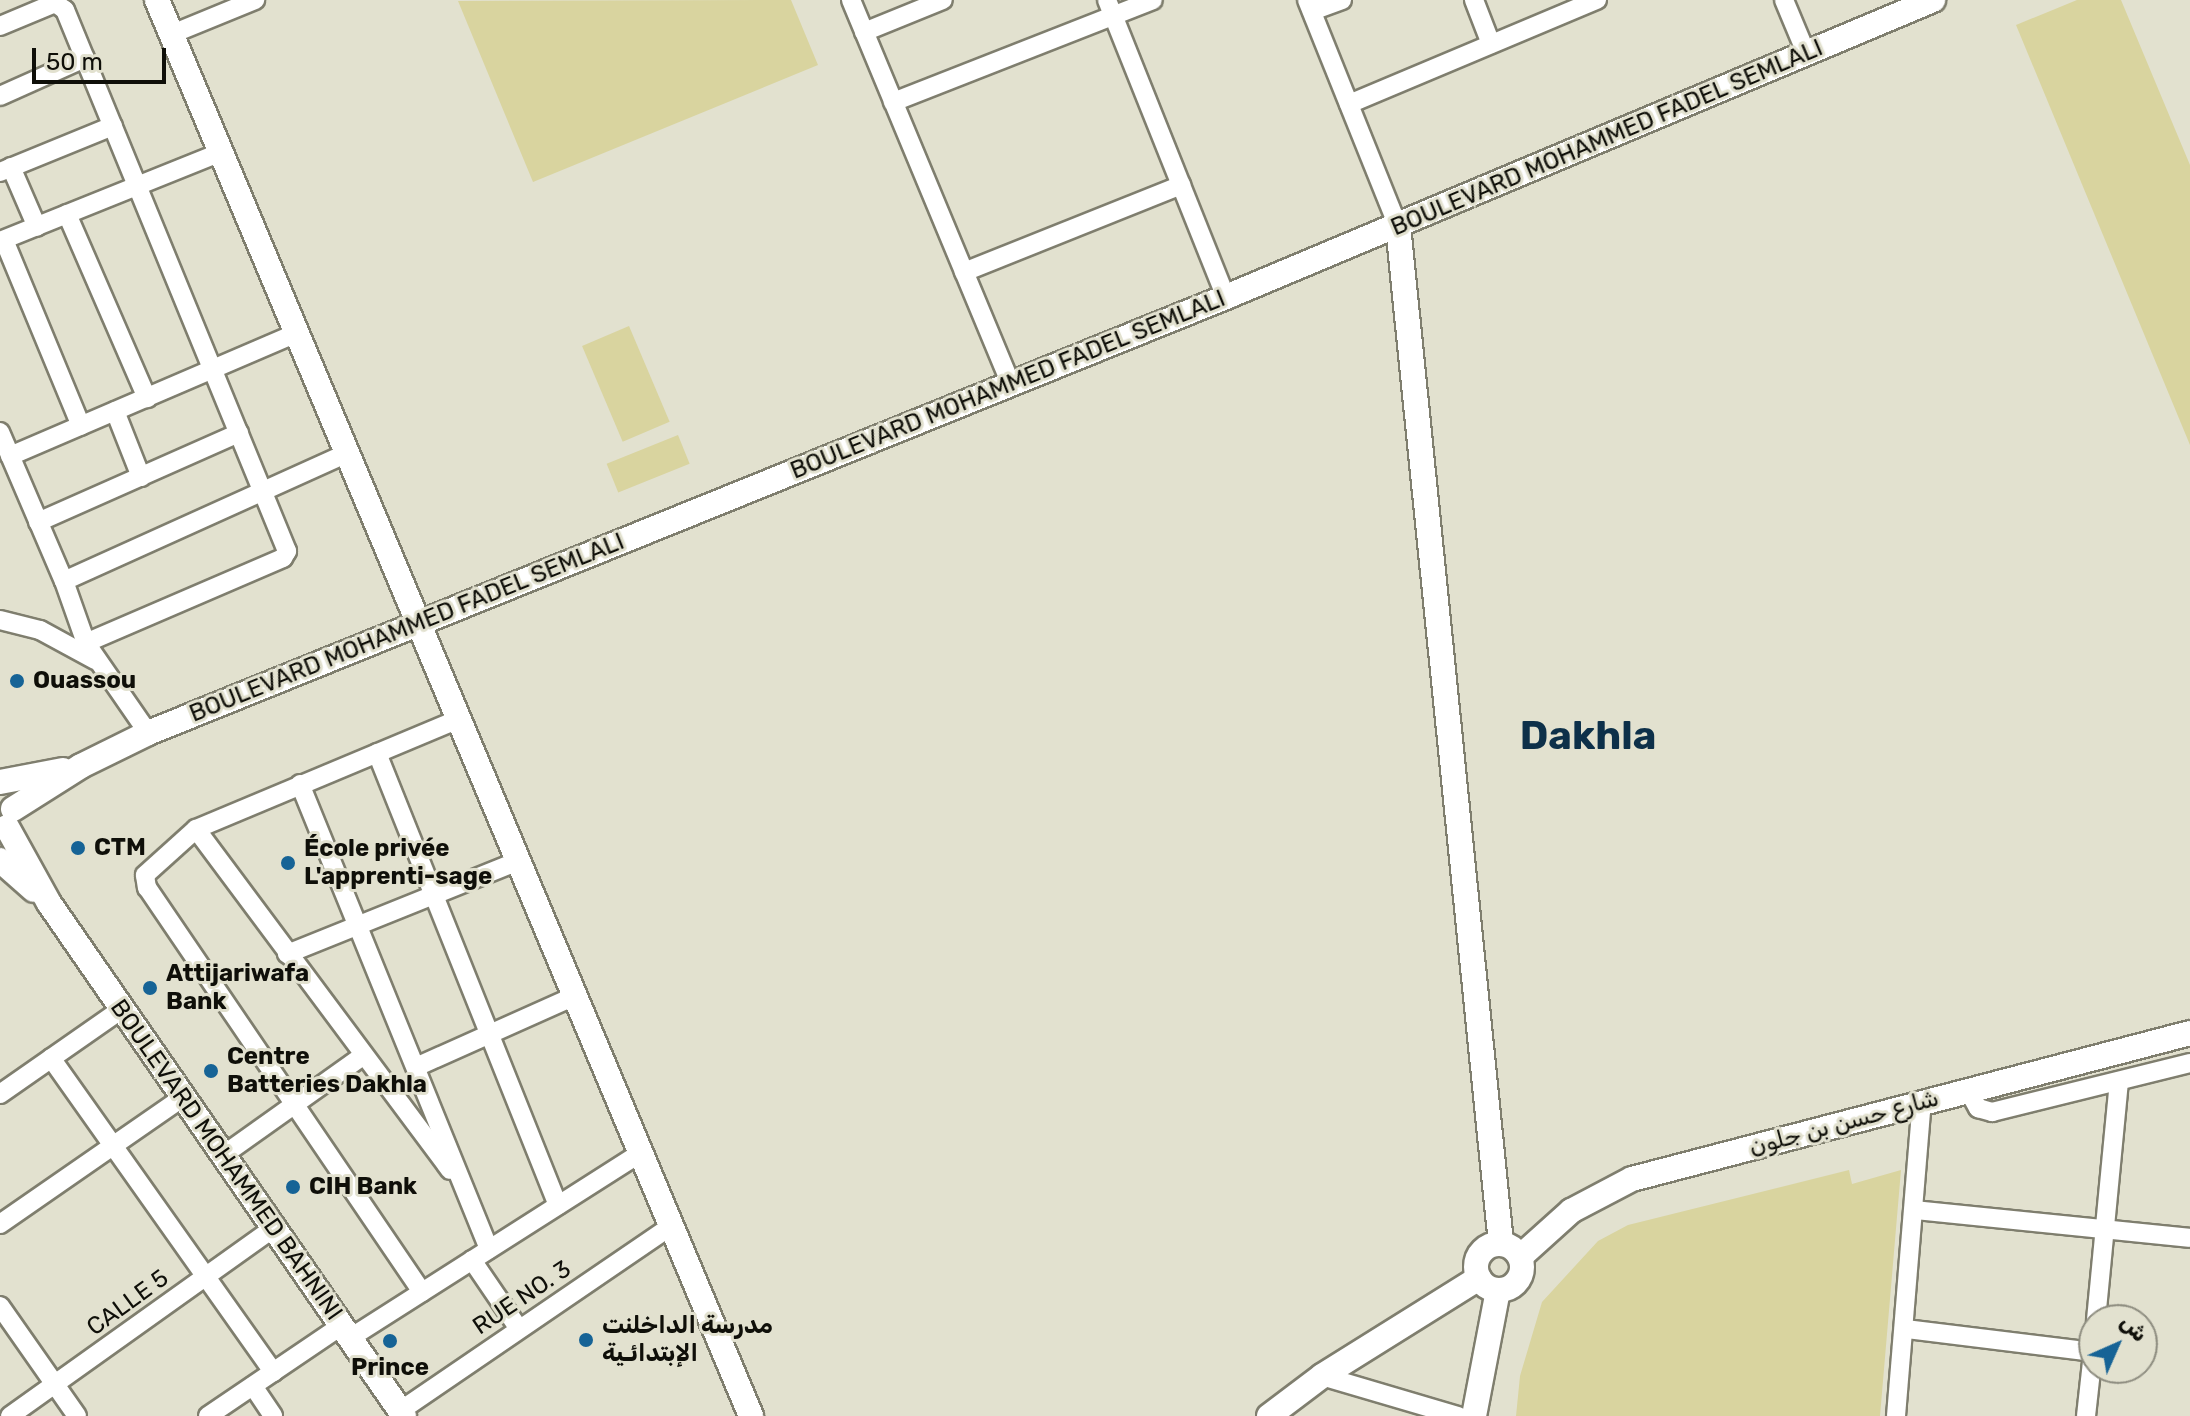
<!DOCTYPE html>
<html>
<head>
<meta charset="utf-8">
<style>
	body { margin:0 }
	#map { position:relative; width:2190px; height:1416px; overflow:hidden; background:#e2e1cf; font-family:Rubik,"Noto Naskh Arabic",sans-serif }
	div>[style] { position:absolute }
	.green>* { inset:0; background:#d9d49f; transform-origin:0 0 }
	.roads { filter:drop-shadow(2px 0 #7f7e6e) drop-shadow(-2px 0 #7f7e6e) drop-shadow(0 2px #7f7e6e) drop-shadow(0 -2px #7f7e6e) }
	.street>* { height:18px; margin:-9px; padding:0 9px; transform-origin:9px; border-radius:9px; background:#fff }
	.secondary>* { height:24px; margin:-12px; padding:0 12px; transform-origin:12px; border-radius:12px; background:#fff }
	.secondary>.ring { margin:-12px; padding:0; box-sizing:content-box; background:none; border:24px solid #fff; border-radius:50% }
	.dots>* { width:22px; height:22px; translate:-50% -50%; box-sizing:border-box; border:4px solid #e2e1cf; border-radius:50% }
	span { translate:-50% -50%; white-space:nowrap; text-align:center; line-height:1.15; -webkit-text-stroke:6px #e2e1cf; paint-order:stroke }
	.street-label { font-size:24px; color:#0f0f09 }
	.poi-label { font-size:24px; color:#0f0f09; font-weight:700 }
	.left { translate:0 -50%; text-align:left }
	.town-label { font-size:40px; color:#0d3049; font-weight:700 }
	.north { position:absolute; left:2078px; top:1304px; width:80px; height:80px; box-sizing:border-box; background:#e2e1cf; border:2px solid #8e8d80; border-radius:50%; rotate:45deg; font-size:22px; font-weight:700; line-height:32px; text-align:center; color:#0f0f09 }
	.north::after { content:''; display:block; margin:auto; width:28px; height:36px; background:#166396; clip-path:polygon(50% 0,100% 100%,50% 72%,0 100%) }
	.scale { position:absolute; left:32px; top:48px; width:134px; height:36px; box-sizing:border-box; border:4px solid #0f0f09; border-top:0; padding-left:10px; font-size:24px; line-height:28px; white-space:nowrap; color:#0f0f09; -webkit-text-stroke:6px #e2e1cf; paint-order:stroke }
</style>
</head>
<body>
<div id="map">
	<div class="green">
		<div style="clip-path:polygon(791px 0,818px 65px,533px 182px,458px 1px)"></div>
		<div style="clip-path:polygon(2077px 0,2121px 0,2190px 165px,2190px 445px,2016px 25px)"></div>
		<div style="left:629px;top:326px;width:104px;height:51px;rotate:67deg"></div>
		<div style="left:678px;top:435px;width:31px;height:77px;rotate:68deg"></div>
		<div style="clip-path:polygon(1849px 1170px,1852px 1184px,1901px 1170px,1880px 1416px,1516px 1416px,1520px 1376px,1542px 1302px,1598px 1241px,1628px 1225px)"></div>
	</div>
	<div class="roads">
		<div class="street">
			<div style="left:851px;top:0;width:417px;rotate:67.4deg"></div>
			<div style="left:1107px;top:0;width:320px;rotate:68.2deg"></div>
			<div style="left:1307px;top:0;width:244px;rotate:68.1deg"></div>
			<div style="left:1474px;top:0;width:47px;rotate:68.9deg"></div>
			<div style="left:1784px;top:0;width:60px;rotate:67.3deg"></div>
			<div style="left:1312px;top:11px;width:32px;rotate:-20deg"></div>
			<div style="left:0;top:26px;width:60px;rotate:-22.7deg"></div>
			<div style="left:55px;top:3px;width:12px;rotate:35deg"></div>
			<div style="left:65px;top:10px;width:585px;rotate:67.69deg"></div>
			<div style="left:287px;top:551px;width:8px;rotate:120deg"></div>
			<div style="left:283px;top:558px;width:215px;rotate:156.7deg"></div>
			<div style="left:864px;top:32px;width:85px;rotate:-22.1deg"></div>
			<div style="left:172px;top:34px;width:90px;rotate:-22.3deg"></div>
			<div style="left:0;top:96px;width:93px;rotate:-24.1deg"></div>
			<div style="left:893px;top:102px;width:279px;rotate:-21.4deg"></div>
			<div style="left:1349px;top:104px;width:269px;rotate:-22.8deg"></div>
			<div style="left:11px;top:167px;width:65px;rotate:66.6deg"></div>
			<div style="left:0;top:172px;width:122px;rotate:-22.2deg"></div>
			<div style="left:67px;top:214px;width:201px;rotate:66.5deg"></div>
			<div style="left:4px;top:240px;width:201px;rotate:67.5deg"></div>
			<div style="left:0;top:241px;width:238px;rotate:-21.9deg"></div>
			<div style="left:964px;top:272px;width:234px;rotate:-21.8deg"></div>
			<div style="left:115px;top:411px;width:71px;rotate:68.5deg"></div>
			<div style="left:0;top:432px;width:162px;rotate:66.8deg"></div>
			<div style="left:64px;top:581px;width:66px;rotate:70.5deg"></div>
			<div style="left:86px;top:643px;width:109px;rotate:55.4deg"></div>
			<div style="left:10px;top:456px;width:312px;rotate:-23.2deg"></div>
			<div style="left:38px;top:522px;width:220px;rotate:-23.9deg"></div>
			<div style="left:64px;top:581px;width:311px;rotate:-24.3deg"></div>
			<div style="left:0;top:620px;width:41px;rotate:14deg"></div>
			<div style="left:40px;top:630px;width:63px;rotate:28.6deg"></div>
			<div style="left:377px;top:753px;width:487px;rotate:68.2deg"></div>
			<div style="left:300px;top:784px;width:502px;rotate:67.88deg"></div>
			<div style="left:196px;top:829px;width:425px;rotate:53.3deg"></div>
			<div style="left:287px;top:954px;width:249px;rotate:-21.9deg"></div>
			<div style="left:51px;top:1058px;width:385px;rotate:54.7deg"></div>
			<div style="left:416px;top:1067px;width:174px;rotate:-24.1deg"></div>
			<div style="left:1968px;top:1090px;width:21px;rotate:61deg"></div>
			<div style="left:1978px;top:1108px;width:15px;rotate:16deg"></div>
			<div style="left:1992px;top:1112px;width:204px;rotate:-13.9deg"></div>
			<div style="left:0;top:1094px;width:149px;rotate:-34.9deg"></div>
			<div style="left:222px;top:1156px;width:174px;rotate:-35.4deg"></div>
			<div style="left:1915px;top:1210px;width:276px;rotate:5.8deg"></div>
			<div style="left:0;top:1224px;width:221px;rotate:-34.7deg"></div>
			<div style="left:472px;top:1260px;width:83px;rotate:55.7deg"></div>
			<div style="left:422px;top:1292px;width:489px;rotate:-124.2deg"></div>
			<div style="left:147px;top:888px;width:13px;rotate:-99deg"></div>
			<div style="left:145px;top:875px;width:69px;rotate:-42deg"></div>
			<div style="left:196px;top:829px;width:285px;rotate:-22.7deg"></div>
			<div style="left:0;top:1306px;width:134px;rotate:55deg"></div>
			<div style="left:2096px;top:1320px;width:239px;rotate:-84.5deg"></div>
			<div style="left:1906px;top:1329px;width:188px;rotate:7deg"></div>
			<div style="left:350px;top:1338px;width:344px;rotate:-32.5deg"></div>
			<div style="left:1322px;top:1376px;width:142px;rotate:16.4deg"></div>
			<div style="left:253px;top:1386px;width:36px;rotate:56deg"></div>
			<div style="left:400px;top:1411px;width:328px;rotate:-34.3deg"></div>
			<div style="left:10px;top:1416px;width:324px;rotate:-35.5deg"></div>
			<div style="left:208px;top:1416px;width:161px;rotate:-34.1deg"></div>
			<div style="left:1896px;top:1416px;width:315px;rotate:-85.3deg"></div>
			<div style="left:2086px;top:1416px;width:73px;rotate:-83.7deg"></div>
		</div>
		<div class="secondary">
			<div style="left:157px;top:0;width:1536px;rotate:67.24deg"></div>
			<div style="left:1398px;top:226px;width:1023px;rotate:84.22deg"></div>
			<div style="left:0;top:782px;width:64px;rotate:-10.8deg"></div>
			<div style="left:13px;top:809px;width:80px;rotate:-32.3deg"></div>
			<div style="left:81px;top:766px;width:75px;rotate:-26.2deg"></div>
			<div style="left:148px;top:733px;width:1163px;rotate:-22.02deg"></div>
			<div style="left:1226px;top:297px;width:767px;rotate:-22.79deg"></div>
			<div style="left:7px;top:827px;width:87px;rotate:61.1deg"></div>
			<div style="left:49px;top:903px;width:624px;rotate:55.32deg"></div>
			<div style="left:0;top:860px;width:45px;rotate:41.4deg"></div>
			<div class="ring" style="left:1476px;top:1244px;width:22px;height:22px"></div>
			<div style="left:1520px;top:1257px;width:69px;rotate:-42deg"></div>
			<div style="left:1571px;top:1211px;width:69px;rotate:-27.7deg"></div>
			<div style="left:1632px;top:1179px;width:577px;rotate:-14.66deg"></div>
			<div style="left:1269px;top:1416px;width:66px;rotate:-37deg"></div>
			<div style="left:1322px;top:1376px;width:185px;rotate:-32deg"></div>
			<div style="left:1474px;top:1416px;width:128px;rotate:-79.2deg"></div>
		</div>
	</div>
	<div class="dots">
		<div style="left:17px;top:681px;background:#166396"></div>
		<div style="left:78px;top:848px;background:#166396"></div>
		<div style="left:288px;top:863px;background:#166396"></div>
		<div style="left:150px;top:988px;background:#166396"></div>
		<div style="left:211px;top:1071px;background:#166396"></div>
		<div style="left:293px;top:1187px;background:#166396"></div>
		<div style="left:586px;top:1340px;background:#166396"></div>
		<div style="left:390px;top:1341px;background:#166396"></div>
	</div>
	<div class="street-label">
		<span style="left:1607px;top:138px;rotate:-23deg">BOULEVARD MOHAMMED FADEL SEMLALI</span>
		<span style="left:1008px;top:385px;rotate:-22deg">BOULEVARD MOHAMMED FADEL SEMLALI</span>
		<span style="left:407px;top:628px;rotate:-22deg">BOULEVARD MOHAMMED FADEL SEMLALI</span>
		<span style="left:1844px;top:1123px;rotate:-15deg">شارع حسن بن جلون</span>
		<span style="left:226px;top:1160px;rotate:55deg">BOULEVARD MOHAMMED BAHNINI</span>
		<span style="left:522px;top:1298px;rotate:-34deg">RUE NO. 3</span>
		<span style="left:128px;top:1303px;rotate:-36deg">CALLE 5</span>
	</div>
	<div class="poi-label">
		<span class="left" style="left:33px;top:681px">Ouassou</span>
		<span class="left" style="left:94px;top:848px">CTM</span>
		<span class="left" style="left:304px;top:863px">École privée<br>L'apprenti-sage</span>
		<span class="left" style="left:166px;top:988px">Attijariwafa<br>Bank</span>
		<span class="left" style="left:227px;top:1071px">Centre<br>Batteries Dakhla</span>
		<span class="left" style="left:309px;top:1187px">CIH Bank</span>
		<span class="left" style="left:602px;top:1340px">مدرسة الداخلنت<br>الإبتدائـية</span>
		<span style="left:390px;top:1368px">Prince</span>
	</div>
	<div class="town-label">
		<span style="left:1588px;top:736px">Dakhla</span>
	</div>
	<div class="north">ش</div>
	<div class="scale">50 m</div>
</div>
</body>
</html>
